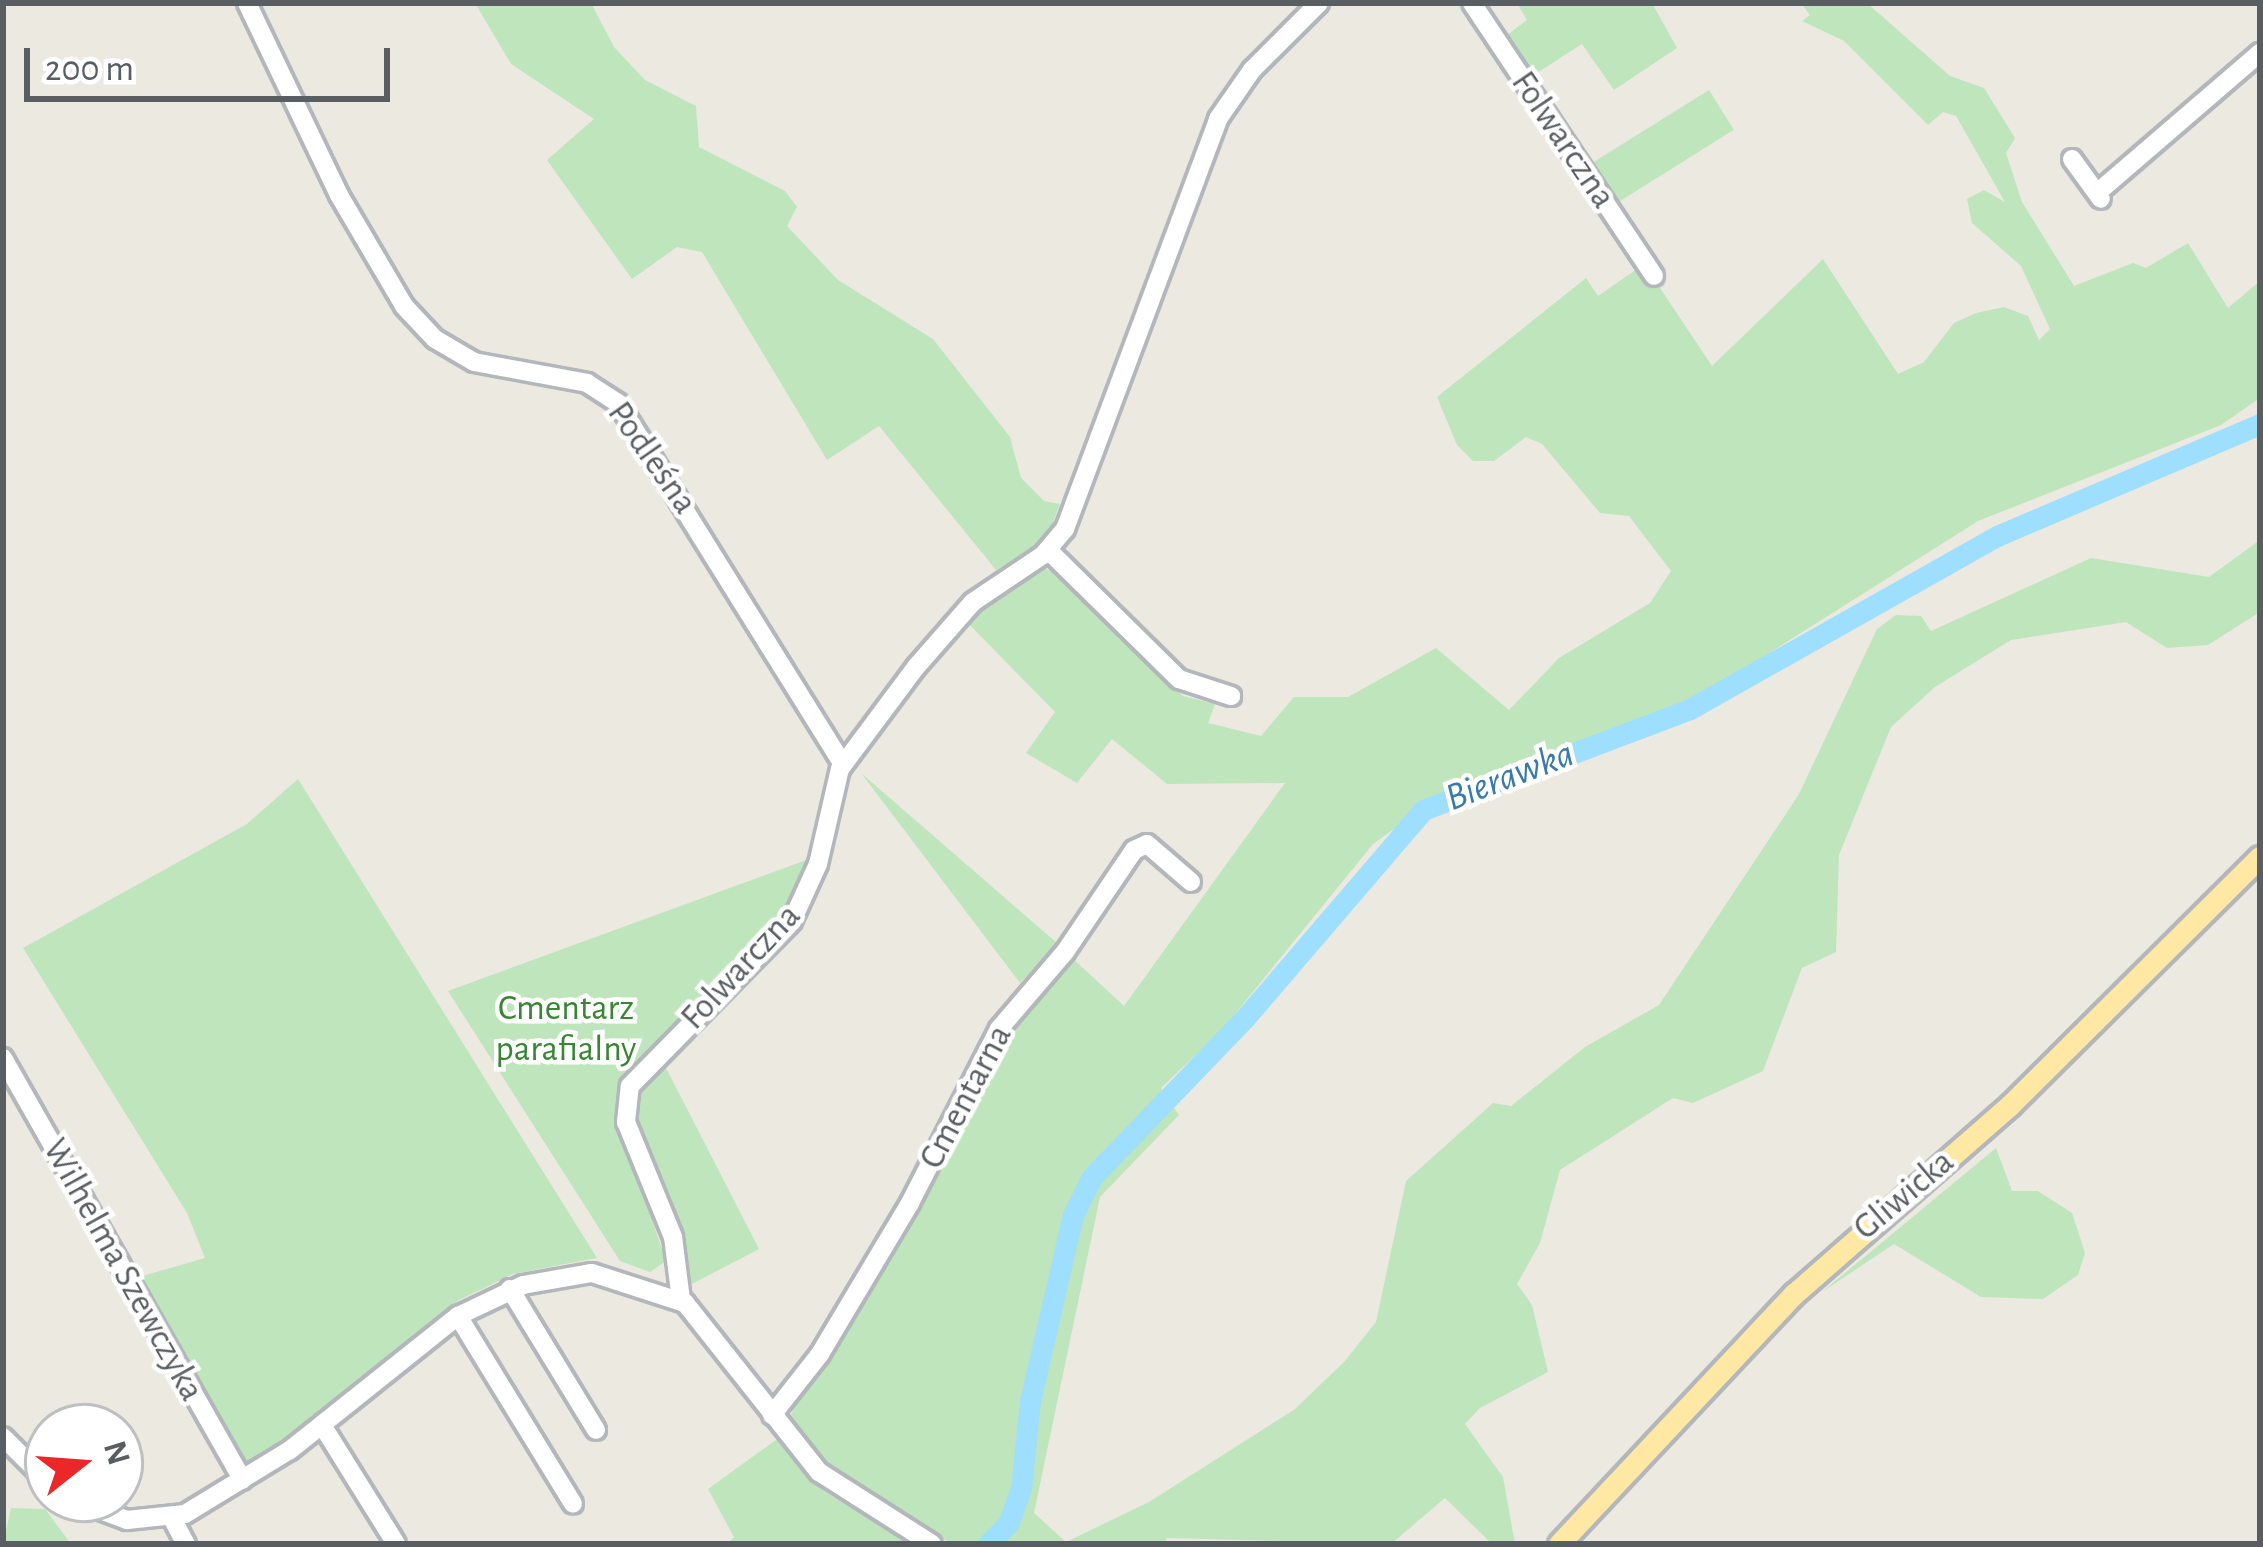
<!DOCTYPE html>
<html>
<head>
<meta charset="utf-8">
<style>
	body { margin:0 }
	#map { position:relative; width:2263px; height:1547px; overflow:hidden; background:#ece9e0; font-family:"Alegreya Sans",sans-serif }
	div>[style] { position:absolute }
	.green>* { inset:0; background:#bfe5bc; transform-origin:0 0 }
	.river>* { height:21px; margin:-10.5px; padding:0 10.5px; transform-origin:10.5px; border-radius:10.5px; background:#9edeff }
	.roads { filter:drop-shadow(3px 0 #b3b7bb) drop-shadow(-3px 0 #b3b7bb) drop-shadow(0 3px #b3b7bb) drop-shadow(0 -3px #b3b7bb) }
	.minor>* { height:18px; margin:-9px; padding:0 9px; transform-origin:9px; border-radius:9px; background:#fff }
	.major>* { height:21px; margin:-10.5px; padding:0 10.5px; transform-origin:10.5px; border-radius:10.5px; background:#ffe8a3 }
	span { translate:-50% -50%; white-space:nowrap; text-align:center; line-height:1.15; -webkit-text-stroke:9px #fff; paint-order:stroke }
	.street-label { font-size:36px; color:#595e62 }
	.park-label { font-size:36px; color:#378633 }
	.water-label { font-size:39px; color:#387aa9; font-style:italic }
	.frame { position:absolute; inset:0; border:6px solid #595e62; pointer-events:none }
	.north { position:absolute; left:24px; top:1403px; width:120px; height:120px; box-sizing:border-box; background:#fff; border:3px solid #bdbfc0; border-radius:50%; rotate:73deg; font-size:33px; font-weight:700; line-height:48px; text-align:center; color:#595e62 }
	.north::after { content:''; display:block; margin:auto; width:42px; height:54px; background:#eb272a; clip-path:polygon(50% 0,100% 100%,50% 72%,0 100%) }
	.scale { position:absolute; left:24px; top:48px; width:366px; height:54px; box-sizing:border-box; border:6px solid #595e62; border-top:0; padding-left:15px; font-size:36px; line-height:42px; white-space:nowrap; color:#595e62; -webkit-text-stroke:9px #fff; paint-order:stroke }
</style>
</head>
<body>
<div id="map">
	<div class="green">
		<div style="clip-path:polygon(475px 3px,591px 3px,614px 47px,645px 80px,696px 106px,699px 147px,785px 191px,797px 207px,787px 226px,838px 280px,933px 339px,1010px 437px,1021px 478px,1044px 501px,1060px 504px,1047px 538px,996px 570px,879px 426px,827px 460px,702px 252px,677px 247px,632px 279px,547px 160px,594px 119px,511px 64px)"></div>
		<div style="clip-path:polygon(1517px 3px,1652px 3px,1677px 48px,1614px 90px,1582px 44px,1529px 78px,1503px 38px,1527px 20px)"></div>
		<div style="clip-path:polygon(1801px 3px,1867px 3px,1950px 76px,1984px 88px,2015px 138px,2006px 153px,2022px 202px,2074px 286px,2133px 263px,2146px 268px,2188px 243px,2228px 308px,2260px 281px,2260px 398px,2221px 425px,1978px 521px,1698px 698px,1439px 797px,1373px 844px,1222px 1030px,1161px 1088px,1179px 1115px,1100px 1197px,1034px 1513px,1066px 1542px,1149px 1502px,1295px 1409px,1344px 1362px,1376px 1322px,1406px 1181px,1493px 1103px,1511px 1106px,1585px 1047px,1659px 1005px,1799px 794px,1877px 629px,1896px 615px,1921px 616px,1931px 631px,2091px 558px,2209px 577px,2260px 540px,2260px 612px,2208px 645px,2167px 648px,2126px 622px,2011px 640px,1935px 687px,1891px 727px,1839px 855px,1836px 952px,1802px 968px,1763px 1071px,1693px 1103px,1673px 1098px,1560px 1170px,1540px 1243px,1517px 1284px,1532px 1305px,1548px 1372px,1480px 1408px,1465px 1424px,1503px 1477px,1515px 1544px,1492px 1544px,1445px 1498px,1391px 1544px,1167px 1538px,1164px 1544px,952px 1544px,827px 1469px,787px 1421px,1005px 1031px,1068px 954px,1124px 1006px,1285px 783px,1167px 784px,1112px 739px,1077px 783px,1026px 753px,1055px 712px,964px 619px,1044px 568px,1067px 579px,1183px 696px,1215px 704px,1208px 723px,1261px 736px,1294px 697px,1348px 697px,1436px 648px,1509px 710px,1559px 658px,1650px 603px,1671px 571px,1629px 516px,1600px 513px,1542px 444px,1526px 437px,1494px 461px,1473px 461px,1457px 445px,1437px 397px,1586px 278px,1598px 296px,1644px 264px,1712px 366px,1823px 259px,1898px 374px,1924px 362px,1954px 323px,1976px 313px,2004px 307px,2028px 316px,2039px 340px,2050px 329px,2021px 266px,1972px 223px,1967px 199px,1984px 190px,2005px 202px,1956px 116px,1943px 112px,1928px 125px,1844px 41px,1802px 21px,1810px 15px)"></div>
		<div style="left:1709px;top:90px;width:47px;height:143px;rotate:58deg"></div>
		<div style="clip-path:polygon(861px 773px,1057px 943px,1020px 983px)"></div>
		<div style="clip-path:polygon(298px 779px,597px 1258px,513px 1274px,459px 1300px,251px 1470px,203px 1400px,139px 1277px,205px 1258px,187px 1213px,23px 948px,247px 824px)"></div>
		<div style="clip-path:polygon(809px 859px,802px 901px,626px 1077px,618px 1120px,666px 1261px,650px 1272px,620px 1261px,448px 991px)"></div>
		<div style="clip-path:polygon(664px 1064px,759px 1249px,688px 1286px,637px 1139px,632px 1093px)"></div>
		<div style="clip-path:polygon(1996px 1148px,2012px 1191px,2038px 1191px,2072px 1213px,2085px 1253px,2078px 1275px,2043px 1299px,1981px 1297px,1894px 1244px,1822px 1292px)"></div>
		<div style="clip-path:polygon(780px 1437px,825px 1492px,912px 1544px,727px 1544px,734px 1537px,708px 1489px)"></div>
		<div style="clip-path:polygon(11px 1508px,45px 1509px,71px 1544px,3px 1544px)"></div>
	</div>
	<div class="river">
		<div style="left:988px;top:1544px;width:28px;rotate:-45deg"></div>
		<div style="left:1008px;top:1524px;width:37px;rotate:-70deg"></div>
		<div style="left:1021px;top:1489px;width:88px;rotate:-84.2deg"></div>
		<div style="left:1030px;top:1401px;width:191px;rotate:-77deg"></div>
		<div style="left:1073px;top:1215px;width:42px;rotate:-63.4deg"></div>
		<div style="left:1092px;top:1177px;width:221px;rotate:-46.1deg"></div>
		<div style="left:1245px;top:1018px;width:274px;rotate:-49.4deg"></div>
		<div style="left:1423px;top:810px;width:285px;rotate:-20.7deg"></div>
		<div style="left:1690px;top:709px;width:352px;rotate:-29.4deg"></div>
		<div style="left:1997px;top:536px;width:286px;rotate:-23.1deg"></div>
	</div>
	<div class="roads">
		<div class="minor">
			<div style="left:247px;top:3px;width:213px;rotate:64.4deg"></div>
			<div style="left:339px;top:195px;width:129px;rotate:59.6deg"></div>
			<div style="left:404px;top:306px;width:45px;rotate:46.8deg"></div>
			<div style="left:435px;top:339px;width:45px;rotate:30.5deg"></div>
			<div style="left:474px;top:362px;width:115px;rotate:10.5deg"></div>
			<div style="left:587px;top:383px;width:37px;rotate:33deg"></div>
			<div style="left:618px;top:403px;width:425px;rotate:58.1deg"></div>
			<div style="left:1472px;top:3px;width:328px;rotate:56.3deg"></div>
			<div style="left:2072px;top:159px;width:49px;rotate:54.1deg"></div>
			<div style="left:2097px;top:193px;width:215px;rotate:-40.7deg"></div>
			<div style="left:1048px;top:550px;width:184px;rotate:44.6deg"></div>
			<div style="left:1179px;top:679px;width:55px;rotate:18.1deg"></div>
			<div style="left:3px;top:1058px;width:485px;rotate:60.4deg"></div>
			<div style="left:510px;top:1289px;width:165px;rotate:58.6deg"></div>
			<div style="left:681px;top:1300px;width:64px;rotate:-97.2deg"></div>
			<div style="left:673px;top:1237px;width:124px;rotate:-112.2deg"></div>
			<div style="left:626px;top:1122px;width:36px;rotate:-84deg"></div>
			<div style="left:630px;top:1086px;width:231px;rotate:-45.5deg"></div>
			<div style="left:792px;top:921px;width:63px;rotate:-65.5deg"></div>
			<div style="left:818px;top:864px;width:98px;rotate:-77deg"></div>
			<div style="left:840px;top:769px;width:127px;rotate:-53.3deg"></div>
			<div style="left:916px;top:667px;width:86px;rotate:-48.8deg"></div>
			<div style="left:973px;top:602px;width:84px;rotate:-33.9deg"></div>
			<div style="left:1043px;top:555px;width:34px;rotate:-50deg"></div>
			<div style="left:1065px;top:529px;width:438px;rotate:-69.5deg"></div>
			<div style="left:1218px;top:119px;width:60px;rotate:-55.2deg"></div>
			<div style="left:1252px;top:70px;width:95px;rotate:-45deg"></div>
			<div style="left:458px;top:1316px;width:220px;rotate:58.5deg"></div>
			<div style="left:772px;top:1415px;width:78px;rotate:-51.8deg"></div>
			<div style="left:820px;top:1354px;width:176px;rotate:-59.2deg"></div>
			<div style="left:910px;top:1203px;width:195px;rotate:-62.9deg"></div>
			<div style="left:999px;top:1029px;width:101px;rotate:-49.4deg"></div>
			<div style="left:1065px;top:952px;width:123px;rotate:-55.9deg"></div>
			<div style="left:1134px;top:850px;width:14px;rotate:-25deg"></div>
			<div style="left:1147px;top:844px;width:58px;rotate:40.8deg"></div>
			<div style="left:322px;top:1425px;width:140px;rotate:58.1deg"></div>
			<div style="left:3px;top:1437px;width:64px;rotate:45deg"></div>
			<div style="left:71px;top:1499px;width:60px;rotate:20.6deg"></div>
			<div style="left:127px;top:1520px;width:58px;rotate:-5.9deg"></div>
			<div style="left:185px;top:1514px;width:123px;rotate:-31.4deg"></div>
			<div style="left:290px;top:1450px;width:215px;rotate:-38.6deg"></div>
			<div style="left:458px;top:1316px;width:72px;rotate:-25.5deg"></div>
			<div style="left:523px;top:1285px;width:70px;rotate:-9.9deg"></div>
			<div style="left:592px;top:1273px;width:98px;rotate:17.9deg"></div>
			<div style="left:685px;top:1303px;width:216px;rotate:51.6deg"></div>
			<div style="left:819px;top:1472px;width:134px;rotate:32.5deg"></div>
			<div style="left:172px;top:1518px;width:30px;rotate:62deg"></div>
		</div>
		<div class="major">
			<div style="left:1559px;top:1544px;width:343px;rotate:-46.8deg"></div>
			<div style="left:1794px;top:1294px;width:287px;rotate:-41.2deg"></div>
			<div style="left:2010px;top:1105px;width:352px;rotate:-44.8deg"></div>
		</div>
	</div>
	<div class="street-label">
		<span style="left:1563px;top:140px;rotate:56deg">Folwarczna</span>
		<span style="left:652px;top:458px;rotate:55deg">Podleśna</span>
		<span style="left:741px;top:967px;rotate:-47deg">Folwarczna</span>
		<span style="left:966px;top:1097px;rotate:-62deg">Cmentarna</span>
		<span style="left:1904px;top:1195px;rotate:-40deg">Gliwicka</span>
		<span style="left:123px;top:1270px;rotate:61deg">Wilhelma Szewczyka</span>
	</div>
	<div class="park-label">
		<span style="left:566px;top:1029px">Cmentarz<br>parafialny</span>
	</div>
	<div class="water-label">
		<span style="left:1510px;top:777px;rotate:-21deg">Bierawka</span>
	</div>
	<div class="frame"></div>
	<div class="north">N</div>
	<div class="scale">200 m</div>
</div>
</body>
</html>
